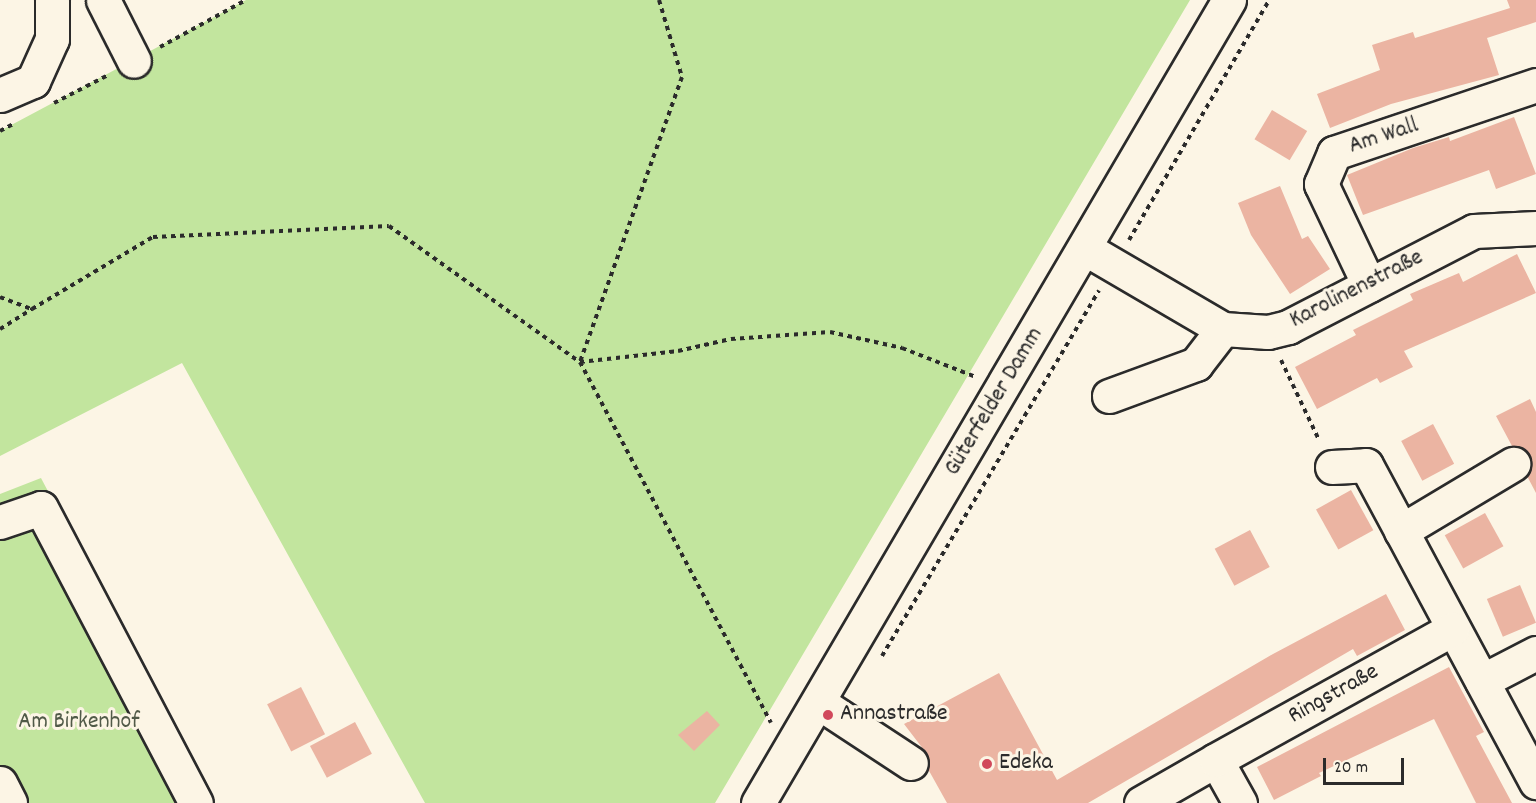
<!DOCTYPE html>
<html>
<head>
<meta charset="utf-8">
<style>
	body { margin:0 }
	#map { position:relative; width:1536px; height:803px; overflow:hidden; background:#fcf5e5; font-family:Dekko,sans-serif }
	div>[style] { position:absolute }
	.green>* { inset:0; background:#c2e59e }
	.building>* { inset:0; background:#ebb4a2; transform-origin:0 0 }
	.path>* { height:4px; margin-top:-2px; transform-origin:0; background:repeating-linear-gradient(90deg,#2b2b2b 0 4.5px,transparent 0 9px) }
	.roads { filter:drop-shadow(2px 0 #2b2b2b) drop-shadow(-2px 0 #2b2b2b) drop-shadow(0 2px #2b2b2b) drop-shadow(0 -2px #2b2b2b) }
	.minor>* { height:33px; margin:-16.5px; padding:0 16.5px; transform-origin:16.5px; border-radius:16.5px; background:#fcf5e5 }
	.dots>* { width:16px; height:16px; translate:-50% -50%; box-sizing:border-box; border:3px solid #fcf5e5; border-radius:50% }
	span { translate:-50% -50%; white-space:nowrap; text-align:center; line-height:1.15; -webkit-text-stroke:6px #fcf5e5; paint-order:stroke }
	.street-label { font-size:24px; color:#2b2b2b }
	.poi-label { font-size:24px; color:#2b2b2b }
	.left { translate:0 -50%; text-align:left }
	.park-label { font-size:24px; color:#515a48 }
	.scale { position:absolute; left:1323px; top:758px; width:81px; height:27px; box-sizing:border-box; border:3px solid #2b2b2b; border-top:0; padding-left:8px; font-size:18px; line-height:21px; white-space:nowrap; color:#2b2b2b; -webkit-text-stroke:4px #fcf5e5; paint-order:stroke }
</style>
</head>
<body>
<div id="map">
	<div class="green">
		<div style="clip-path:polygon(246px 0,1190px 0,715px 803px,425px 803px,182px 363px,0 456px,0 131px)"></div>
		<div style="clip-path:polygon(41px 478px,212px 803px,0 803px,0 494px)"></div>
	</div>
	<div class="building">
		<div style="clip-path:polygon(1507px 0,1536px 0,1536px 22px,1487px 38px,1499px 75px,1391px 104px,1330px 128px,1317px 94px,1380px 70px,1372px 45px,1413px 32px,1415px 38px,1510px 8px)"></div>
		<div style="left:1272px;top:110px;width:41px;height:34px;rotate:31deg"></div>
		<div style="clip-path:polygon(1514px 117px,1536px 174px,1496px 189px,1489px 170px,1363px 215px,1347px 175px,1413px 148px,1449px 137px,1450px 141px)"></div>
		<div style="clip-path:polygon(1280px 186px,1302px 239px,1308px 236px,1330px 269px,1290px 294px,1251px 235px,1238px 203px)"></div>
		<div style="clip-path:polygon(1517px 254px,1536px 293px,1404px 351px,1413px 367px,1380px 383px,1377px 378px,1317px 409px,1295px 367px,1356px 335px,1353px 330px,1413px 300px,1410px 294px,1459px 273px,1463px 282px)"></div>
		<div style="clip-path:polygon(1530px 399px,1536px 412px,1536px 493px,1527px 476px,1529px 455px,1512px 446px,1496px 416px)"></div>
		<div style="left:1433px;top:424px;width:45px;height:36px;rotate:62deg"></div>
		<div style="left:1351px;top:490px;width:46px;height:40px;rotate:61deg"></div>
		<div style="left:1485px;top:513px;width:38px;height:46px;rotate:61deg"></div>
		<div style="left:1250px;top:530px;width:42px;height:40px;rotate:62deg"></div>
		<div style="left:1520px;top:585px;width:41px;height:36px;rotate:67deg"></div>
		<div style="clip-path:polygon(1386px 594px,1405px 630px,1357px 656px,1353px 649px,1088px 803px,947px 803px,928px 769px,927px 754px,904px 724px,999px 673px,1057px 780px,1273px 654px)"></div>
		<div style="clip-path:polygon(1449px 667px,1484px 732px,1476px 736px,1512px 803px,1476px 803px,1434px 719px,1319px 773px,1321px 776px,1274px 800px,1257px 767px)"></div>
		<div style="left:301px;top:687px;width:53px;height:38px;rotate:63deg"></div>
		<div style="clip-path:polygon(707px 711px,720px 725px,694px 751px,678px 735px)"></div>
		<div style="left:355px;top:722px;width:36px;height:51px;rotate:62deg"></div>
	</div>
	<div class="path">
		<div style="left:659px;top:0;width:80px;rotate:73.4deg"></div>
		<div style="left:682px;top:77px;width:303px;rotate:109.7deg"></div>
		<div style="left:580px;top:362px;width:99px;rotate:-6.4deg"></div>
		<div style="left:678px;top:351px;width:54px;rotate:-12.8deg"></div>
		<div style="left:731px;top:339px;width:99px;rotate:-4deg"></div>
		<div style="left:830px;top:332px;width:74px;rotate:12.5deg"></div>
		<div style="left:902px;top:348px;width:79px;rotate:21.4deg"></div>
		<div style="left:160px;top:47px;width:98px;rotate:-28.7deg"></div>
		<div style="left:54px;top:103px;width:61px;rotate:-27.4deg"></div>
		<div style="left:0;top:131px;width:17px;rotate:-28deg"></div>
		<div style="left:1129px;top:240px;width:278px;rotate:-59.7deg"></div>
		<div style="left:0;top:297px;width:34px;rotate:21deg"></div>
		<div style="left:32px;top:309px;width:141px;rotate:-30.8deg"></div>
		<div style="left:153px;top:237px;width:236px;rotate:-2.7deg"></div>
		<div style="left:389px;top:226px;width:234px;rotate:35.5deg"></div>
		<div style="left:580px;top:362px;width:408px;rotate:62.1deg"></div>
		<div style="left:0;top:329px;width:38px;rotate:-32deg"></div>
		<div style="left:1281px;top:360px;width:89px;rotate:64.6deg"></div>
		<div style="left:882px;top:656px;width:425px;rotate:-59.3deg"></div>
	</div>
	<div class="roads">
		<div class="minor">
			<div style="left:103px;top:0;width:68px;rotate:63.1deg"></div>
			<div style="left:0;top:95px;width:36px;rotate:-23deg"></div>
			<div style="left:33px;top:81px;width:46px;rotate:-65.7deg"></div>
			<div style="left:52px;top:39px;width:39px;rotate:-90deg"></div>
			<div style="left:1086px;top:249px;width:159px;rotate:30.3deg"></div>
			<div style="left:1223px;top:329px;width:45px;rotate:3.8deg"></div>
			<div style="left:1268px;top:332px;width:21px;rotate:-14deg"></div>
			<div style="left:1288px;top:327px;width:209px;rotate:-27.3deg"></div>
			<div style="left:1474px;top:231px;width:62px;rotate:-2.8deg"></div>
			<div style="left:1369px;top:285px;width:112px;rotate:-115.4deg"></div>
			<div style="left:1321px;top:184px;width:34px;rotate:-67deg"></div>
			<div style="left:1334px;top:153px;width:213px;rotate:-18.6deg"></div>
			<div style="left:1109px;top:396px;width:93px;rotate:-20.2deg"></div>
			<div style="left:1196px;top:364px;width:44px;rotate:-52.4deg"></div>
			<div style="left:1332px;top:467px;width:34px;rotate:-3deg"></div>
			<div style="left:1366px;top:465px;width:360px;rotate:61.8deg"></div>
			<div style="left:0;top:522px;width:43px;rotate:-18.9deg"></div>
			<div style="left:41px;top:508px;width:333px;rotate:62.3deg"></div>
			<div style="left:1401px;top:531px;width:131px;rotate:-30.9deg"></div>
			<div style="left:1482px;top:681px;width:61px;rotate:-27.4deg"></div>
			<div style="left:818px;top:702px;width:111px;rotate:33.3deg"></div>
			<div style="left:0;top:783px;width:22px;rotate:63deg"></div>
			<div style="left:758px;top:803px;width:931px;rotate:-59.61deg"></div>
			<div style="left:1141px;top:803px;width:86px;rotate:-29.8deg"></div>
			<div style="left:1240px;top:803px;width:49px;rotate:-119.2deg"></div>
			<div style="left:1216px;top:760px;width:270px;rotate:-29deg"></div>
		</div>
	</div>
	<div class="dots">
		<div style="left:828px;top:715px;background:#d1495b"></div>
		<div style="left:987px;top:764px;background:#d1495b"></div>
	</div>
	<div class="street-label">
		<span style="left:1384px;top:137px;rotate:-18deg">Am Wall</span>
		<span style="left:1357px;top:290px;rotate:-27deg">Karolinenstraße</span>
		<span style="left:995px;top:402px;rotate:-59deg">Güterfelder Damm</span>
		<span style="left:1334px;top:695px;rotate:-29deg">Ringstraße</span>
	</div>
	<div class="poi-label">
		<span class="left" style="left:840px;top:715px">Annastraße</span>
		<span class="left" style="left:999px;top:764px">Edeka</span>
	</div>
	<div class="park-label">
		<span style="left:79px;top:723px">Am Birkenhof</span>
	</div>
	<div class="scale">20 m</div>
</div>
</body>
</html>
